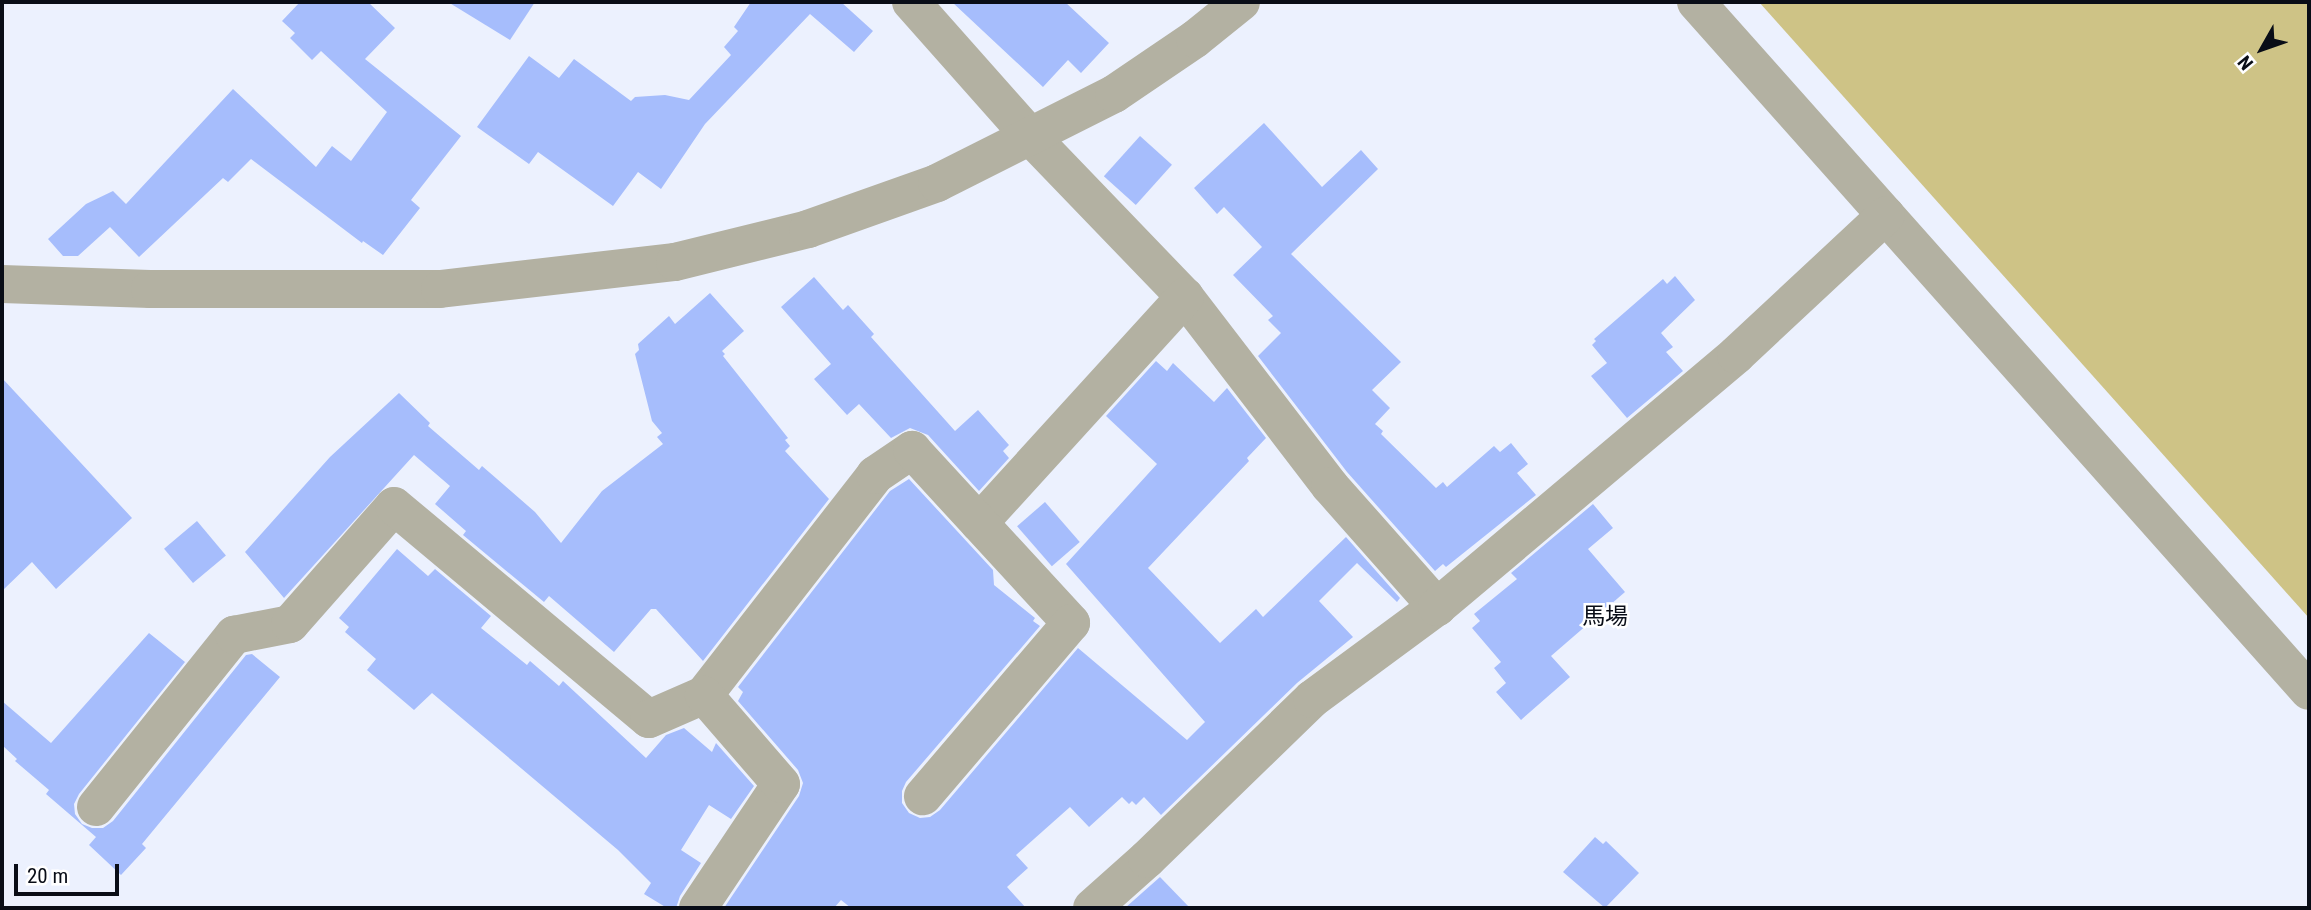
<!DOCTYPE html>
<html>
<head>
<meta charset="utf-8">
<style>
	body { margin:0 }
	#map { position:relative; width:2311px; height:910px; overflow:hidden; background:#ecf1fe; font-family:"Roboto Condensed","Noto Sans JP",sans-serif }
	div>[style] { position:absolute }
	.green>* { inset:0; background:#cec386 }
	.building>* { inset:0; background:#a6bdfc; transform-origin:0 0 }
	.minor>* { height:38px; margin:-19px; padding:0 19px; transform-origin:19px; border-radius:19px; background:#b3b1a2 }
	span { translate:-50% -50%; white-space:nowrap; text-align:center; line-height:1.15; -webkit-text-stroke:5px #fff; paint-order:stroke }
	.quarter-label { font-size:23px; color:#090d17 }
	.frame { position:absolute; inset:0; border:4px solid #090d17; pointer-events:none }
	.north { position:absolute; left:2227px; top:14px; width:70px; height:70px; -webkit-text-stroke:5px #fff; paint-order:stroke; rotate:230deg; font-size:19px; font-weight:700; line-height:28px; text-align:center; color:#090d17 }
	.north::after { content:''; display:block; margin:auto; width:24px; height:32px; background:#090d17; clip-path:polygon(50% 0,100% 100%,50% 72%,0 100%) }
	.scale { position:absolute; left:14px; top:864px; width:105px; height:32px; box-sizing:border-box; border:4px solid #090d17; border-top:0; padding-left:9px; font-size:21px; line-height:24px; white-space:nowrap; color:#090d17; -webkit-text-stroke:5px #fff; paint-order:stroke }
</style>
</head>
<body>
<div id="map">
	<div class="green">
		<div style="clip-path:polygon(1759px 2px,2309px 2px,2309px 618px)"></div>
	</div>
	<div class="building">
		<div style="clip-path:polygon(300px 2px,368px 2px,395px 28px,365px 59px,461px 136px,411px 200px,420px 208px,383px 255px,363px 241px,362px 243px,251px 159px,228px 182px,223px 178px,139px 257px,110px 227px,78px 256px,63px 256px,48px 239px,86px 204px,113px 191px,126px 204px,233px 89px,316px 167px,332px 146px,351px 161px,387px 112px,321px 51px,312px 60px,290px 38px,295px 33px,282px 21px)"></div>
		<div style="clip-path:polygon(448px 2px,535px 2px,510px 40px)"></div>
		<div style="clip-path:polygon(751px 2px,841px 2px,873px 31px,854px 52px,810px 14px,705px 124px,661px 189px,638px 172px,613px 206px,538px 152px,529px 164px,477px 127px,529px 56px,559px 78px,574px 59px,631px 101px,635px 97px,665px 95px,689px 100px,731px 55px,724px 47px,738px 31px,734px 27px)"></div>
		<div style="clip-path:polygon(952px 2px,1065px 2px,1109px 43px,1081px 73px,1068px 60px,1043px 87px)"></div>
		<div style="clip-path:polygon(1264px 123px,1322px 187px,1361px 150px,1378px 169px,1291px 254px,1401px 362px,1372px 390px,1390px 408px,1375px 424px,1383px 431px,1381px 434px,1436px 488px,1443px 482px,1447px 487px,1494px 446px,1500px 452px,1511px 443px,1528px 464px,1517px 473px,1536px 495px,1446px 567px,1443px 564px,1435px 571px,1347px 472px,1258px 356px,1281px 333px,1268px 320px,1273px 316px,1233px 275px,1262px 247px,1224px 207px,1217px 214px,1194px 188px)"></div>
		<div style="left:1140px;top:136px;width:43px;height:54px;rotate:42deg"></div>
		<div style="clip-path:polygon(1675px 276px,1695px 300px,1661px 333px,1673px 347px,1666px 352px,1683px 371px,1627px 418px,1591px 376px,1607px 363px,1592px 345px,1596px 341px,1594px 339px,1663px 279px,1667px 284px)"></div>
		<div style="clip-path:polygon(814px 277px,843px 310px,848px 305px,874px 334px,871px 337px,955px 431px,978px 410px,1009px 445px,1003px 451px,1009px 458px,979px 491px,928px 435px,910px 428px,891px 438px,859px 404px,847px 415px,814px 379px,831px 364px,781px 307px)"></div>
		<div style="clip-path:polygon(710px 293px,744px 331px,722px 351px,725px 354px,723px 356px,788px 438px,785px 440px,790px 446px,785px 451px,829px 499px,703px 661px,656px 609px,651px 609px,614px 652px,549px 596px,544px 602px,463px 535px,466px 531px,435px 504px,450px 486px,414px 455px,284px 598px,245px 552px,330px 457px,399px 393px,430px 423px,428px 426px,479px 470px,482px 466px,535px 512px,561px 543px,602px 491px,663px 444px,657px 437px,662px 433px,652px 421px,635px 354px,639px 350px,638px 344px,669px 316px,675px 324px)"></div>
		<div style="clip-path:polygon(1156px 361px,1167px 371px,1173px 363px,1214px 402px,1227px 388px,1266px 438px,1247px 458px,1249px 461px,1148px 568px,1220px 643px,1256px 609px,1263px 617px,1346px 537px,1400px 598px,1397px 602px,1357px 563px,1319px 601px,1353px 637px,1297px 683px,1161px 815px,1144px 797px,1136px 805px,1132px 801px,1129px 804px,1122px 797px,1089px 827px,1070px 807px,1016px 855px,1028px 868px,1007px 887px,1026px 908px,851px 908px,841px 900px,834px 908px,724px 908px,799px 796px,803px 783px,798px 770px,738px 701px,743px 692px,738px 687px,890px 491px,909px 479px,993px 570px,994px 585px,1035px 618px,1033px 621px,1040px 626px,906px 782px,902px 791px,902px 803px,909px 813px,920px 818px,930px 817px,940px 810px,1078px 648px,1187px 740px,1205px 722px,1066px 564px,1157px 464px,1106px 416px)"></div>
		<div style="clip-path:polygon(2px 378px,132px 518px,56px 589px,32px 562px,2px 591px)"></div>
		<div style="left:1045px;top:502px;width:53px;height:37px;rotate:49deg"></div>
		<div style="clip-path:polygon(1593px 504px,1613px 528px,1588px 549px,1625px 592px,1551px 656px,1570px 677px,1521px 720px,1496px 692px,1506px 683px,1494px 668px,1501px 662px,1472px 628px,1480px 621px,1474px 614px,1517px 579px,1511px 573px)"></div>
		<div style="left:197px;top:521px;width:45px;height:43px;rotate:50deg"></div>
		<div style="clip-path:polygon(397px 549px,428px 576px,435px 569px,491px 616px,481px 628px,527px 665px,530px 661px,559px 686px,563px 681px,646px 758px,666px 735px,684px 728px,712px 752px,716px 743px,754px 786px,731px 819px,709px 805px,681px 850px,701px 863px,680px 896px,676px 908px,667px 908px,644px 894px,651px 883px,618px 850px,432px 693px,414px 710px,367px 670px,376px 659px,345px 632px,349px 627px,339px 618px)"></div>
		<div style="clip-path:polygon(149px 633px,185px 662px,79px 794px,74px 804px,75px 814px,82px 824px,92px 828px,103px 828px,113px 821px,246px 655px,252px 654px,280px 677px,142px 844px,146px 848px,121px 875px,89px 845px,96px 837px,46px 794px,49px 790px,15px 761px,17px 759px,2px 745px,2px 701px,51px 743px)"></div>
		<div style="clip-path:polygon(1595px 837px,1603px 844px,1606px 841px,1639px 873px,1605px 908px,1563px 872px)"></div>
		<div style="clip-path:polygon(1160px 877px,1190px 908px,1125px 908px)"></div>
	</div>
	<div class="minor">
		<div style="left:911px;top:2px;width:179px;rotate:48.4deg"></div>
		<div style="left:1030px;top:136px;width:223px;rotate:46.1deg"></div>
		<div style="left:1185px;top:297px;width:238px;rotate:52.5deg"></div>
		<div style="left:1330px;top:486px;width:162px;rotate:48.5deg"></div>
		<div style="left:1696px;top:2px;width:922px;rotate:48.34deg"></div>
		<div style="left:2px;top:284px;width:148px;rotate:1.9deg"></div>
		<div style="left:150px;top:289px;width:290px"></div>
		<div style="left:440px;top:289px;width:237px;rotate:-6.6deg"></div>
		<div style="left:675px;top:262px;width:137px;rotate:-13.9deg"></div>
		<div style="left:808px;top:229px;width:137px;rotate:-19.6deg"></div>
		<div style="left:937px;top:183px;width:198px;rotate:-26.7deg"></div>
		<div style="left:1114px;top:94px;width:98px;rotate:-34.2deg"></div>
		<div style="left:1195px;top:39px;width:59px;rotate:-38.8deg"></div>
		<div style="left:979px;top:523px;width:306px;rotate:-47.7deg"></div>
		<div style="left:96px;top:807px;width:221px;rotate:-51.3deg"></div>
		<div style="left:234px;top:635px;width:57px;rotate:-11.1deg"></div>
		<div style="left:290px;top:624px;width:157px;rotate:-48.6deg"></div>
		<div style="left:394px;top:506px;width:332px;rotate:39.9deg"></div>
		<div style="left:649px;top:719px;width:60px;rotate:-23.6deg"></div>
		<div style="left:704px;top:695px;width:279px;rotate:-52.1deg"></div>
		<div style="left:875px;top:475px;width:45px;rotate:-34deg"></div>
		<div style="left:912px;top:450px;width:235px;rotate:47.4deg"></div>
		<div style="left:1071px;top:623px;width:228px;rotate:130.5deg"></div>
		<div style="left:698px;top:908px;width:149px;rotate:-56.2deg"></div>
		<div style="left:781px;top:784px;width:118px;rotate:-130.9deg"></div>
		<div style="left:1092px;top:908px;width:74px;rotate:-41.7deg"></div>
		<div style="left:1147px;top:859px;width:230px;rotate:-44.1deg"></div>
		<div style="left:1312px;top:699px;width:155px;rotate:-36.4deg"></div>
		<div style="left:1437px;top:607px;width:391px;rotate:-40.1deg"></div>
		<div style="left:1736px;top:355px;width:205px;rotate:-43deg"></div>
	</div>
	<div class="quarter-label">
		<span style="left:1605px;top:617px">馬場</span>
	</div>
	<div class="frame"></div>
	<div class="north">N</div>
	<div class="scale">20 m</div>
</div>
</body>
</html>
